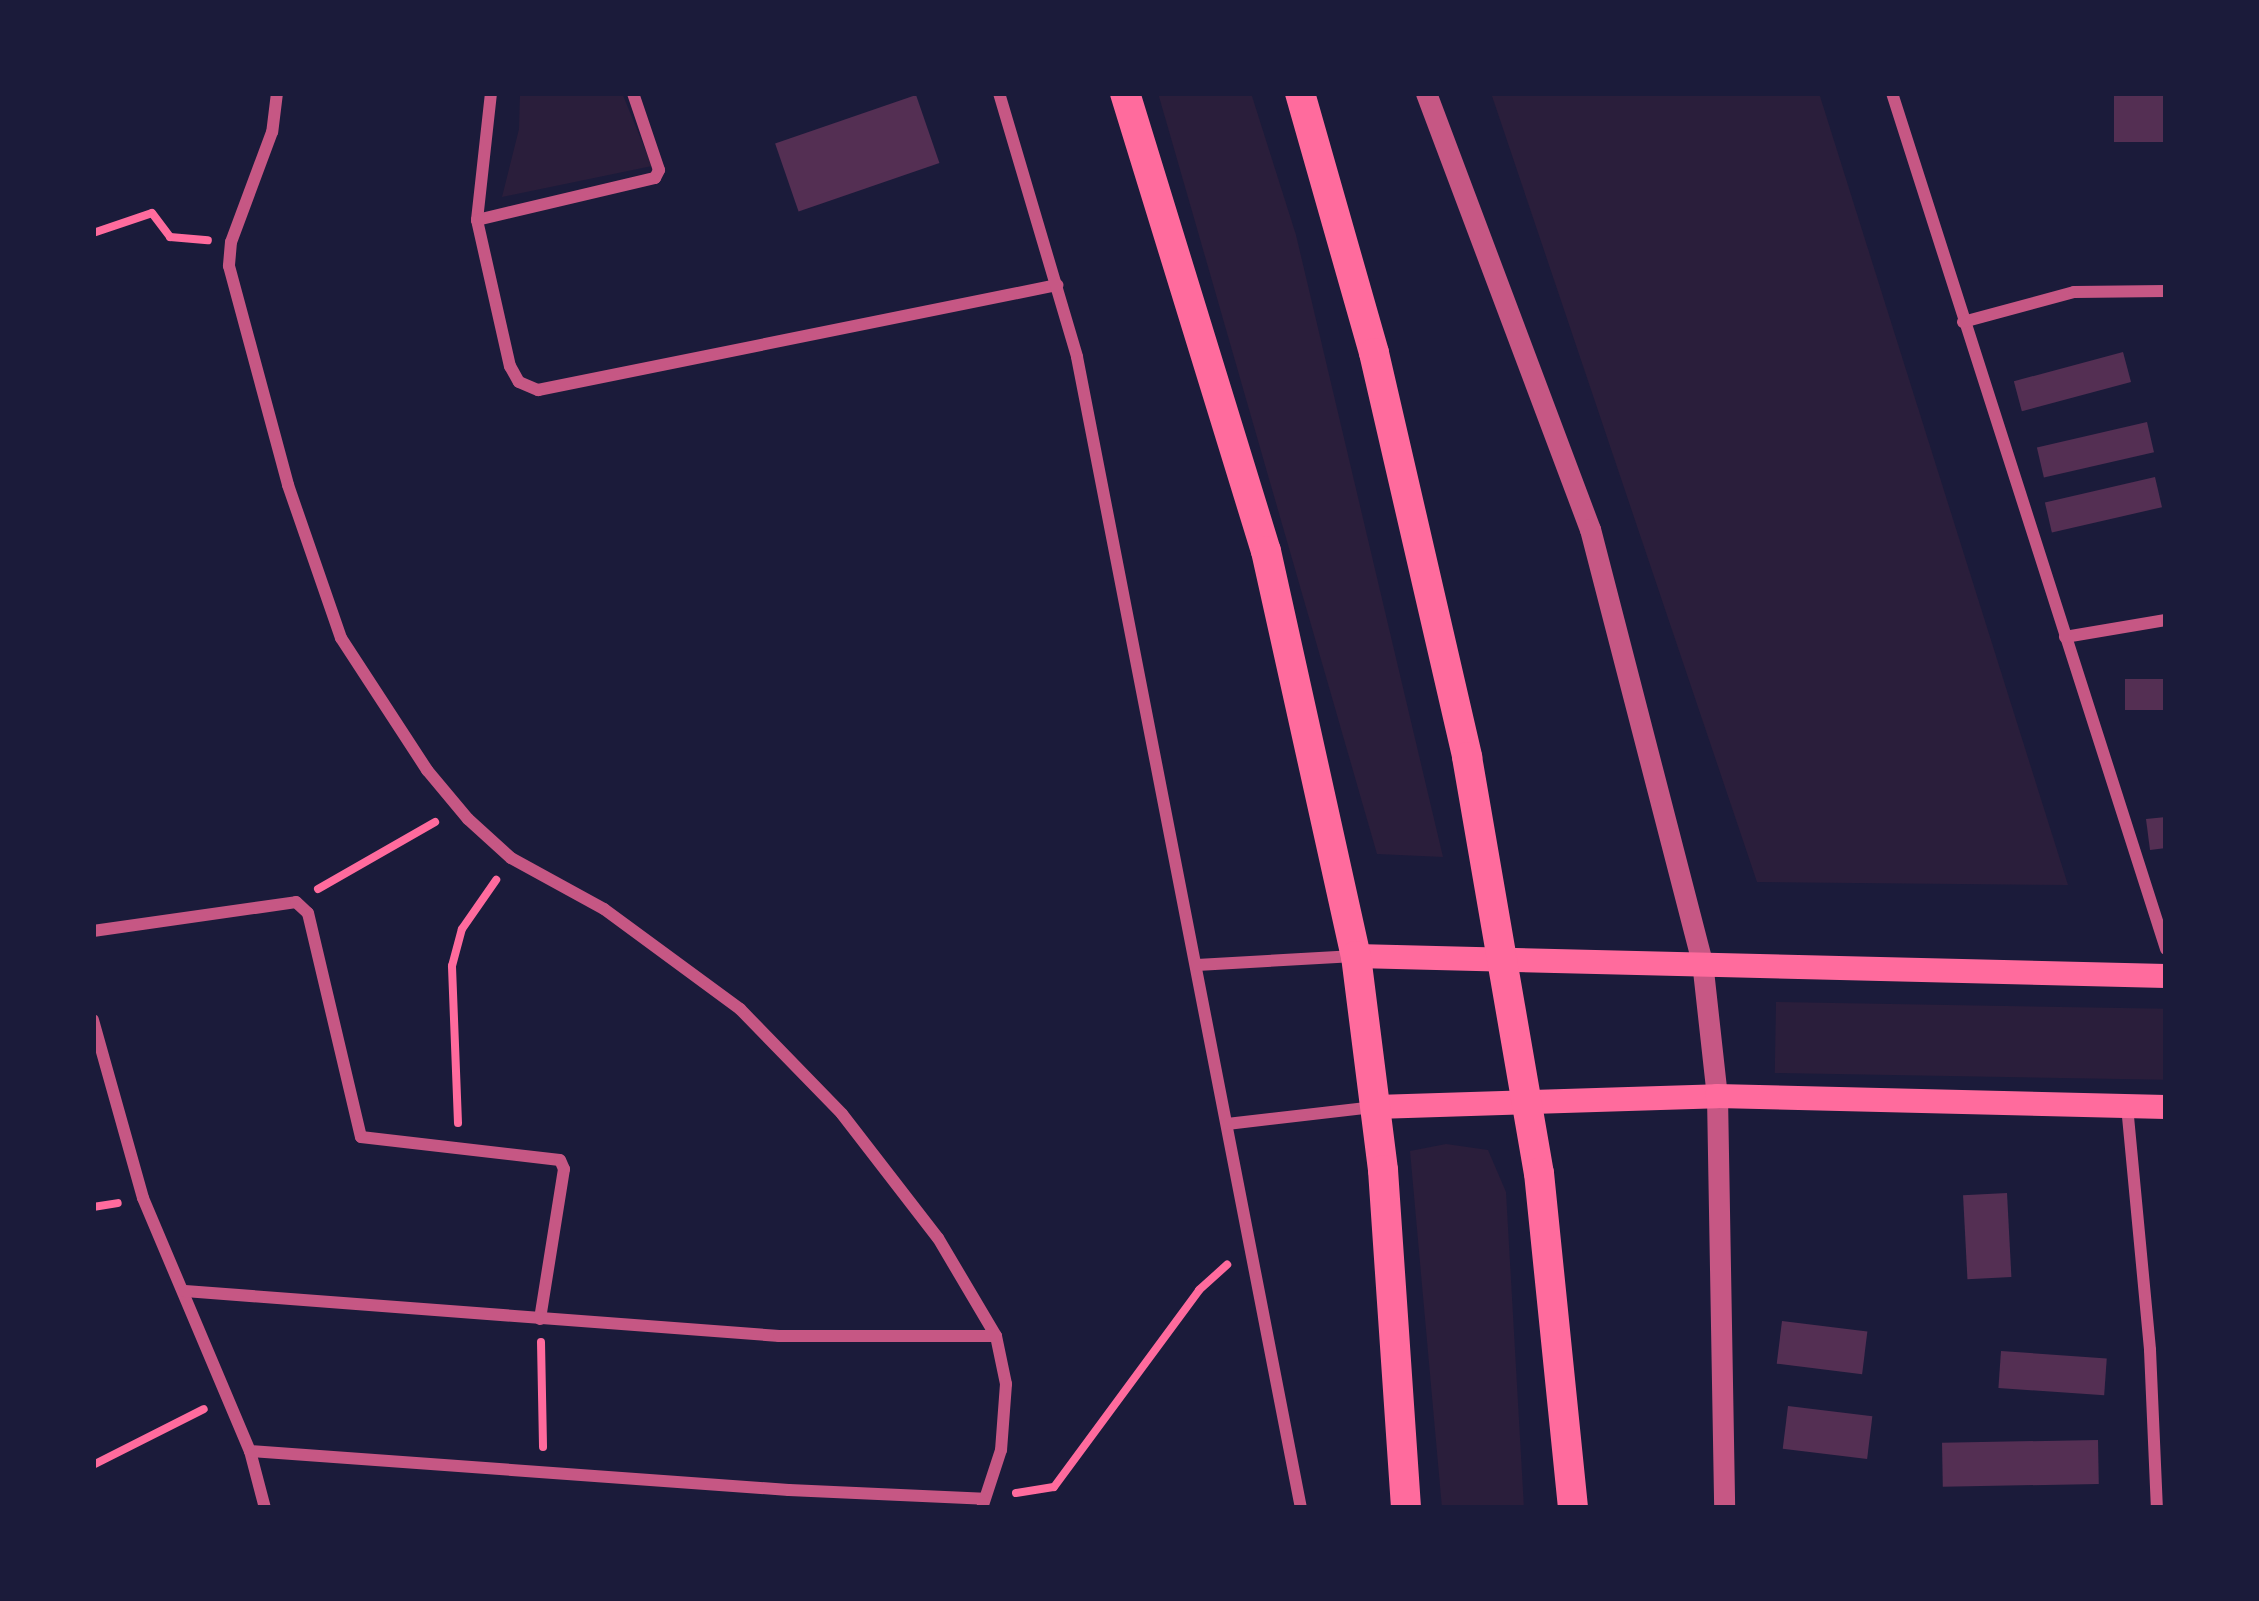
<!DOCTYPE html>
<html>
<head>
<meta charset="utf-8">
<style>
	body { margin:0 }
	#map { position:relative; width:2259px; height:1601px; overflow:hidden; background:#1b1b3a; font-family:"Archivo Narrow",sans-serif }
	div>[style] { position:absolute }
	.green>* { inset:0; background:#2a1e3b; transform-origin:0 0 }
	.building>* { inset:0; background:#542f53; transform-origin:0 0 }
	.path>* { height:8px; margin:-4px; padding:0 4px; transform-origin:4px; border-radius:4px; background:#ff6b9d }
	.minor>* { height:12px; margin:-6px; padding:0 6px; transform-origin:6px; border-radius:6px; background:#c65784 }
	.tertiary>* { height:21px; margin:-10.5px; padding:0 10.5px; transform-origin:10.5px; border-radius:10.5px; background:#c65784 }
	.secondary>* { height:24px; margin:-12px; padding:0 12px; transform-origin:12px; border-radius:12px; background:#ff6b9d }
	.primary>* { height:30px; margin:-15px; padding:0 15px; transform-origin:15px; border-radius:15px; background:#ff6b9d }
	span { translate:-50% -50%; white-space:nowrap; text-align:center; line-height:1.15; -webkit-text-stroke:9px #1b1b3a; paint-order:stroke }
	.frame { position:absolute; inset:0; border:96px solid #1b1b3a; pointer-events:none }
</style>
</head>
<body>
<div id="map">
	<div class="green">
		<div style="clip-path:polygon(520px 93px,622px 93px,652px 166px,502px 197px,519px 129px)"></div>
		<div style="clip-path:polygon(1158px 93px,1251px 93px,1296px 235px,1443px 857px,1377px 854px)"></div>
		<div style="clip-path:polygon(1491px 93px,1819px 93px,2068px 885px,1757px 882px)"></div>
		<div style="left:1776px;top:1002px;width:390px;height:71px;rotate:1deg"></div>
		<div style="clip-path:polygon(1446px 1144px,1488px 1150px,1506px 1192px,1524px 1508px,1442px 1508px,1410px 1151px)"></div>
	</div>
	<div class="building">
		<div style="left:2114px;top:93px;width:52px;height:49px"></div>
		<div style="left:916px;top:95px;width:72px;height:149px;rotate:71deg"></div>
		<div style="left:2123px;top:352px;width:31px;height:113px;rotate:75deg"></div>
		<div style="left:2147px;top:422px;width:31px;height:113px;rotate:77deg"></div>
		<div style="left:2155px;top:477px;width:31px;height:113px;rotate:77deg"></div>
		<div style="left:2166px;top:679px;width:31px;height:41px;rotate:90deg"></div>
		<div style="clip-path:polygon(2166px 817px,2166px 848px,2150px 850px,2146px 819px)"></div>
		<div style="left:2007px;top:1193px;width:84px;height:44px;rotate:87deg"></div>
		<div style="left:1782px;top:1321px;width:86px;height:43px;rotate:7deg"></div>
		<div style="left:2001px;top:1351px;width:106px;height:37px;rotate:4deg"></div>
		<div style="left:1788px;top:1406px;width:85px;height:43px;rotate:7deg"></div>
		<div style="left:2098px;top:1440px;width:44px;height:156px;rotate:89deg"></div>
	</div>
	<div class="path">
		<div style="left:93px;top:233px;width:62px;rotate:-18.7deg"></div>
		<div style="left:152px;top:213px;width:30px;rotate:53deg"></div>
		<div style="left:170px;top:237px;width:38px;rotate:5deg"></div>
		<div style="left:318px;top:889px;width:135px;rotate:-29.8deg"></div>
		<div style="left:458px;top:1123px;width:157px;rotate:-92.2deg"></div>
		<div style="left:452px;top:966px;width:38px;rotate:-75deg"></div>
		<div style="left:462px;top:929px;width:60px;rotate:-55.2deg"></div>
		<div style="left:93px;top:1207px;width:25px;rotate:-9deg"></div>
		<div style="left:541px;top:1342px;width:105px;rotate:88.9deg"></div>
		<div style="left:93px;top:1465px;width:124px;rotate:-26.8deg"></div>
		<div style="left:1016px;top:1493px;width:38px;rotate:-9deg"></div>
		<div style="left:1054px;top:1487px;width:245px;rotate:-53.6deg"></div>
		<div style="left:1199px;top:1290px;width:38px;rotate:-42deg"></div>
	</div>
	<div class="minor">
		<div style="left:277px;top:93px;width:39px;rotate:97deg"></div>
		<div style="left:272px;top:132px;width:117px;rotate:110.4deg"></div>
		<div style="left:231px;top:242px;width:24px;rotate:95deg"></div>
		<div style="left:229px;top:266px;width:227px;rotate:74.9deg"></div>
		<div style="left:288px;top:485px;width:162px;rotate:70.9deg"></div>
		<div style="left:341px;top:638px;width:158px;rotate:56.9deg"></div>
		<div style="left:427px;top:770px;width:64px;rotate:50.1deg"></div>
		<div style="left:468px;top:819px;width:58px;rotate:42.2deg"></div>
		<div style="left:511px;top:858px;width:106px;rotate:28.7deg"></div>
		<div style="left:604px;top:909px;width:169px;rotate:36.3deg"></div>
		<div style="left:740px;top:1009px;width:146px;rotate:45.8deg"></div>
		<div style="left:842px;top:1114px;width:157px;rotate:52.3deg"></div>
		<div style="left:938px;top:1238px;width:114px;rotate:59.4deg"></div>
		<div style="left:996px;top:1336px;width:49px;rotate:78.2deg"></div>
		<div style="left:1006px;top:1384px;width:66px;rotate:94.3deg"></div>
		<div style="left:1001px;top:1450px;width:61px;rotate:108.1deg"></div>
		<div style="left:491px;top:93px;width:128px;rotate:96.3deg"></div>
		<div style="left:477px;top:220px;width:150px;rotate:77.3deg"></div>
		<div style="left:510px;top:366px;width:18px;rotate:61deg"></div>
		<div style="left:519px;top:382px;width:21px;rotate:23deg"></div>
		<div style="left:538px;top:390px;width:530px;rotate:-11.44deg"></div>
		<div style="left:999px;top:93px;width:275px;rotate:73.5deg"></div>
		<div style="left:1077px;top:357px;width:1173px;rotate:78.99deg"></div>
		<div style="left:1892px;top:93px;width:899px;rotate:72.25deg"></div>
		<div style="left:477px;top:220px;width:183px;rotate:-13.3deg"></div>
		<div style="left:655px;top:178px;width:9px;rotate:-63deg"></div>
		<div style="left:659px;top:170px;width:81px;rotate:-108.7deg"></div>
		<div style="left:1963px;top:322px;width:115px;rotate:-15.1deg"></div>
		<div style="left:2074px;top:292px;width:92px;rotate:-0.6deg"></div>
		<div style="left:2065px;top:637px;width:102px;rotate:-9.6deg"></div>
		<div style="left:93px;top:931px;width:205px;rotate:-8.1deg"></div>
		<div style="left:296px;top:902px;width:16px;rotate:43deg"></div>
		<div style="left:308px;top:913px;width:230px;rotate:76.7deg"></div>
		<div style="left:361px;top:1137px;width:200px;rotate:6.6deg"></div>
		<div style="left:560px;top:1160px;width:10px;rotate:66deg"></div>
		<div style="left:564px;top:1169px;width:152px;rotate:99.1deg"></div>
		<div style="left:1197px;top:965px;width:158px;rotate:-3.3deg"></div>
		<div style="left:93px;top:1020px;width:185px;rotate:74.3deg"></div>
		<div style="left:143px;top:1198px;width:275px;rotate:67.1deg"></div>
		<div style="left:250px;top:1451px;width:59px;rotate:75.3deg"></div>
		<div style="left:2127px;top:1106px;width:245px;rotate:84.6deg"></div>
		<div style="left:2150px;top:1350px;width:158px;rotate:87.5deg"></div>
		<div style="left:1227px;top:1124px;width:149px;rotate:-6.6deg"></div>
		<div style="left:185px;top:1291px;width:596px;rotate:4.33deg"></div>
		<div style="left:779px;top:1336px;width:217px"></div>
		<div style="left:250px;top:1451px;width:540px;rotate:4.14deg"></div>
		<div style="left:789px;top:1490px;width:195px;rotate:2.6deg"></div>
	</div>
	<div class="tertiary">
		<div style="left:1426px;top:93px;width:466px;rotate:69.4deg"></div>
		<div style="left:1590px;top:529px;width:446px;rotate:75.5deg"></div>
		<div style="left:1702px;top:961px;width:136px;rotate:83.7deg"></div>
		<div style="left:1717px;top:1096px;width:412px;rotate:89deg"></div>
	</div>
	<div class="secondary">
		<div style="left:1356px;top:956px;width:810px;rotate:1.41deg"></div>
		<div style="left:1376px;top:1107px;width:341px;rotate:-1.8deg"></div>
		<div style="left:1717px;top:1096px;width:449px;rotate:1.4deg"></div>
	</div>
	<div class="primary">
		<div style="left:1125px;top:93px;width:479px;rotate:72.9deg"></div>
		<div style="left:1266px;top:551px;width:415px;rotate:77.5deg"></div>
		<div style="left:1356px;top:956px;width:216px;rotate:82.8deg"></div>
		<div style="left:1383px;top:1170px;width:339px;rotate:86.1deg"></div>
		<div style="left:1300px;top:93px;width:270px;rotate:74.1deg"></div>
		<div style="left:1374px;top:353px;width:415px;rotate:77deg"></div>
		<div style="left:1467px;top:757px;width:422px;rotate:80.2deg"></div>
		<div style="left:1539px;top:1173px;width:337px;rotate:84.2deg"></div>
	</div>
	<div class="frame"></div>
</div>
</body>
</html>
